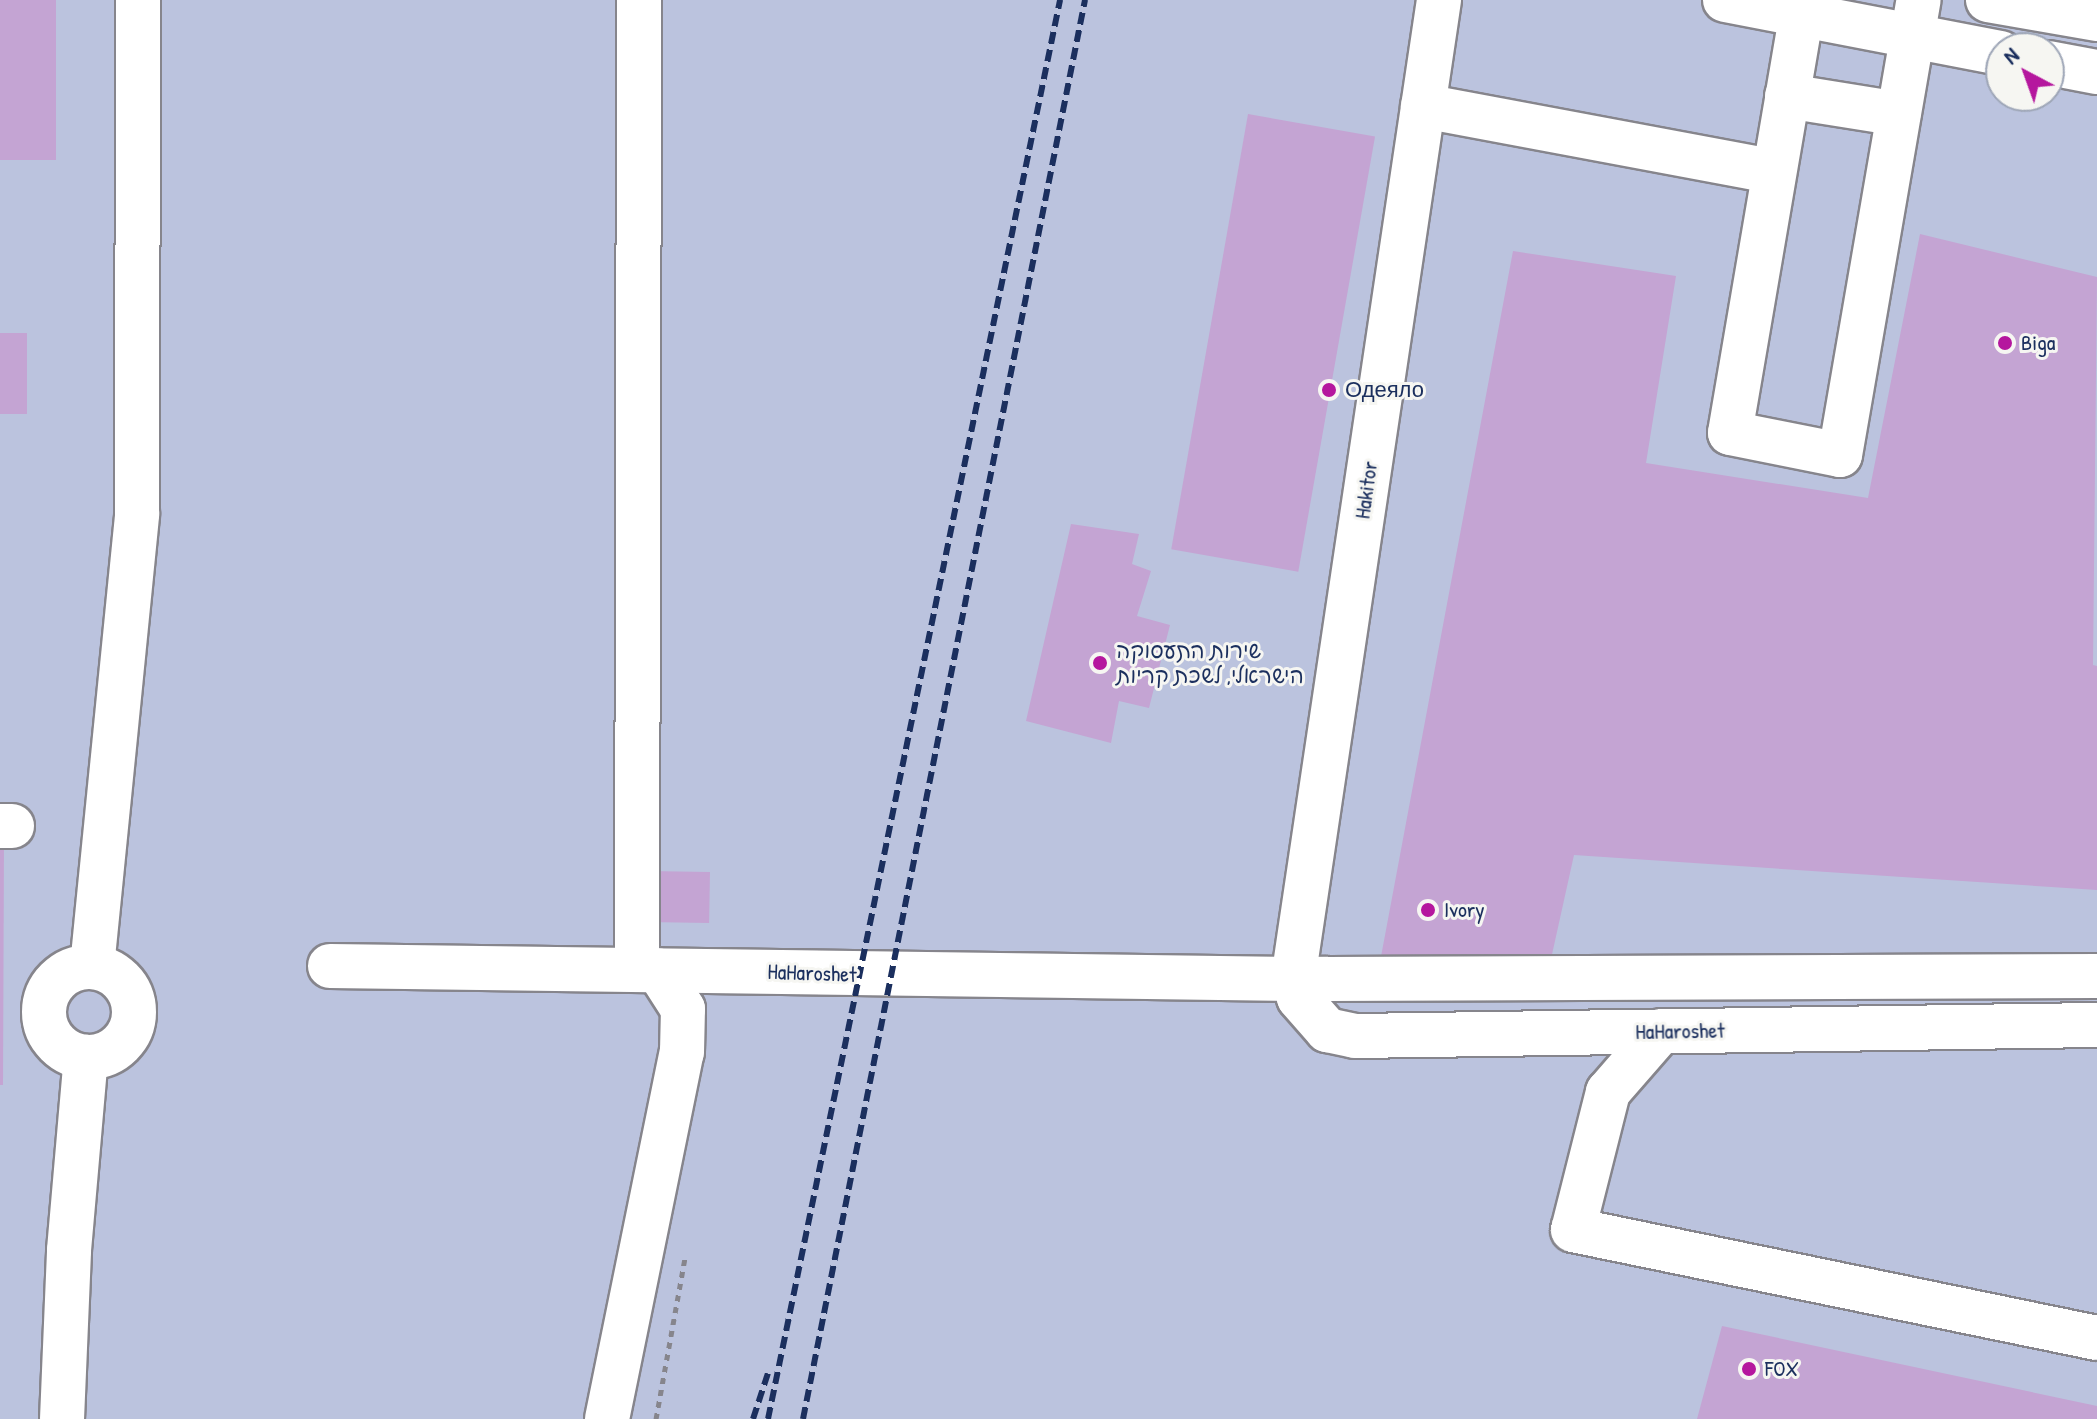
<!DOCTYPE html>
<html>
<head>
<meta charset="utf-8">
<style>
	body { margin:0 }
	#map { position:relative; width:2097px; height:1419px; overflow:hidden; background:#f1dbbb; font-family:"Patrick Hand","Playpen Sans Hebrew",sans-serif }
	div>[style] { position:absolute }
	.industrial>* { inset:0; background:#bbc3de }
	.building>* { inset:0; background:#c4a4d3; transform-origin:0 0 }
	.path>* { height:5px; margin-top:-2.5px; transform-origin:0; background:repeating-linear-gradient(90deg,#86858c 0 6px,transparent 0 12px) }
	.roads { filter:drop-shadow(2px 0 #86858c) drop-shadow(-2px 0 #86858c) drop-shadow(0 2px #86858c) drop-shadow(0 -2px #86858c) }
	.minor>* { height:44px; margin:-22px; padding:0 22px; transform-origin:22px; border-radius:22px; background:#fff }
	.minor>.ring { margin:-22px; padding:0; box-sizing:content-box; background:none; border:44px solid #fff; border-radius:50% }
	.rail>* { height:6px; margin-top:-3px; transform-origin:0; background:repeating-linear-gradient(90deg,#1b2f5e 0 12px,transparent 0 18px) }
	.dots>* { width:22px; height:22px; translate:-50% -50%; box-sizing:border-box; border:4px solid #f6f6f2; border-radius:50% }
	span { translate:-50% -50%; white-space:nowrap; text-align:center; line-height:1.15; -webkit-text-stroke:6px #f6f6f2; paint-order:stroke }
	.poi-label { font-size:22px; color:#1b2f5e }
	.left { translate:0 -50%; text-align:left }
	.street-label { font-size:22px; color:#1b2f5e }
	.north { position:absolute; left:1985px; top:32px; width:80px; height:80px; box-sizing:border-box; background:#f6f6f2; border:2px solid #9ea6b7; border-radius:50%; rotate:319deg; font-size:22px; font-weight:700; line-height:32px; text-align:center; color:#1b2f5e }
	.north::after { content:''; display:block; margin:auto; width:28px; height:36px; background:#b5179e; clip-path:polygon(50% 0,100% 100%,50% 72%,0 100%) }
</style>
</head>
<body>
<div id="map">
	<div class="industrial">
		<div style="clip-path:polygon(evenodd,0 0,2097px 0,2097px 1419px,0 1419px,0 0,2001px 48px,2049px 48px,2049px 96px,2001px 96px,2001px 48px)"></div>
	</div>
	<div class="building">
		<div style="left:0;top:0;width:56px;height:160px"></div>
		<div style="left:1248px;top:114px;width:129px;height:442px;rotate:10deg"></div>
		<div style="clip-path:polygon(1920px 234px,2097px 277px,2093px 665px,2097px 666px,2097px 890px,1574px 855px,1551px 959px,1380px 962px,1513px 251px,1676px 276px,1646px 463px,1868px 498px)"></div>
		<div style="left:27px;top:333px;width:81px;height:27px;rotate:90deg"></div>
		<div style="clip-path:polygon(1071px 524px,1139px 534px,1132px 564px,1151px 571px,1137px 616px,1170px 625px,1149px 708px,1119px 701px,1111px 743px,1026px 721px)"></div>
		<div style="clip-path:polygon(0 840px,4px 840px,3px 1085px,0 1085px)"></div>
		<div style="left:647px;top:871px;width:63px;height:51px;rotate:1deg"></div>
		<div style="clip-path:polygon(1722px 1326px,2097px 1406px,2097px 1419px,1697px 1419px)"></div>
	</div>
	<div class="path">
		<div style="left:656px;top:1419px;width:164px;rotate:-79.8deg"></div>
	</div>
	<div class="roads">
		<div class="minor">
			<div style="left:1439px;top:0;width:990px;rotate:98.48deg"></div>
			<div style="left:1293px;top:979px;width:20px;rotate:72deg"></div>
			<div style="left:1299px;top:998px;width:43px;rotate:48.8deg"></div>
			<div style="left:1327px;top:1030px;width:29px;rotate:12deg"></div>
			<div style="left:1355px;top:1036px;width:742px;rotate:-0.85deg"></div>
			<div style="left:1725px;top:0;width:281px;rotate:10.9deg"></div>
			<div style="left:1804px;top:0;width:439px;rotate:99.7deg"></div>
			<div style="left:1730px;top:433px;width:112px;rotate:11.3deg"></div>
			<div style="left:1840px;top:455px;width:462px;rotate:-80.2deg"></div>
			<div style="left:1988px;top:0;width:111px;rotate:9.9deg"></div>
			<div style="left:2049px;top:63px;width:49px;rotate:10.6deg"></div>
			<div style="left:1787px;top:96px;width:113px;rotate:9.1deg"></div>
			<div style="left:1423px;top:106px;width:357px;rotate:10.6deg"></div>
			<div style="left:0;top:826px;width:12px"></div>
			<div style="left:330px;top:966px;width:963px;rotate:0.77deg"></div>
			<div style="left:1293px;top:979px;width:804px;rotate:-0.21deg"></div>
			<div class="ring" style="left:44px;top:967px;width:46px;height:46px"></div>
			<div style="left:92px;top:967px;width:455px;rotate:-84.3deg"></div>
			<div style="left:137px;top:514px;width:514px;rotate:-89.89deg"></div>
			<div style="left:637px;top:970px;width:970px;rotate:-89.88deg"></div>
			<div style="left:1661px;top:1031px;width:81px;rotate:131deg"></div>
			<div style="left:1608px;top:1092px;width:142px;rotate:104.2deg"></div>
			<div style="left:1573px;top:1230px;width:535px;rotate:11.65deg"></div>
			<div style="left:62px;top:1419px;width:169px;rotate:-87.6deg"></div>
			<div style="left:69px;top:1250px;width:194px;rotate:-85deg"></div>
			<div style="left:607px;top:1419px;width:375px;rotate:-78.5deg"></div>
			<div style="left:682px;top:1052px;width:43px;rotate:-88.7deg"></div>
			<div style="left:683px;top:1009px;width:46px;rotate:-122.7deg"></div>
		</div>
	</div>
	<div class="rail">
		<div style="left:753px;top:1419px;width:48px;rotate:-71.9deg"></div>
		<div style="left:768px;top:1419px;width:1449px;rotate:-78.37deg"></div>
		<div style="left:803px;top:1419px;width:1447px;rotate:-78.76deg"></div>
	</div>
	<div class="dots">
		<div style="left:2005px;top:343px;background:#b5179e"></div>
		<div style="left:1329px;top:390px;background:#b5179e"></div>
		<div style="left:1100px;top:663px;background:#b5179e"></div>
		<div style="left:1428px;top:910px;background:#b5179e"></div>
		<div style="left:1749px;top:1369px;background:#b5179e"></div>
	</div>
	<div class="poi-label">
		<span class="left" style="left:2021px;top:343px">Biga</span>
		<span class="left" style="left:1345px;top:390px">Одеяло</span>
		<span class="left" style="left:1116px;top:663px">שירות התעסוקה<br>הישראלי, לשכת קריות</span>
		<span class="left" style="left:1444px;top:910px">Ivory</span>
		<span class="left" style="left:1765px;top:1369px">FOX</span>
	</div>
	<div class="street-label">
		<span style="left:1366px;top:490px;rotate:-82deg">Hakitor</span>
		<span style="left:812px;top:973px;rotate:2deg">HaHaroshet</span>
		<span style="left:1680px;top:1031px;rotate:-1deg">HaHaroshet</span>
	</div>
	<div class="north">N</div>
</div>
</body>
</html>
